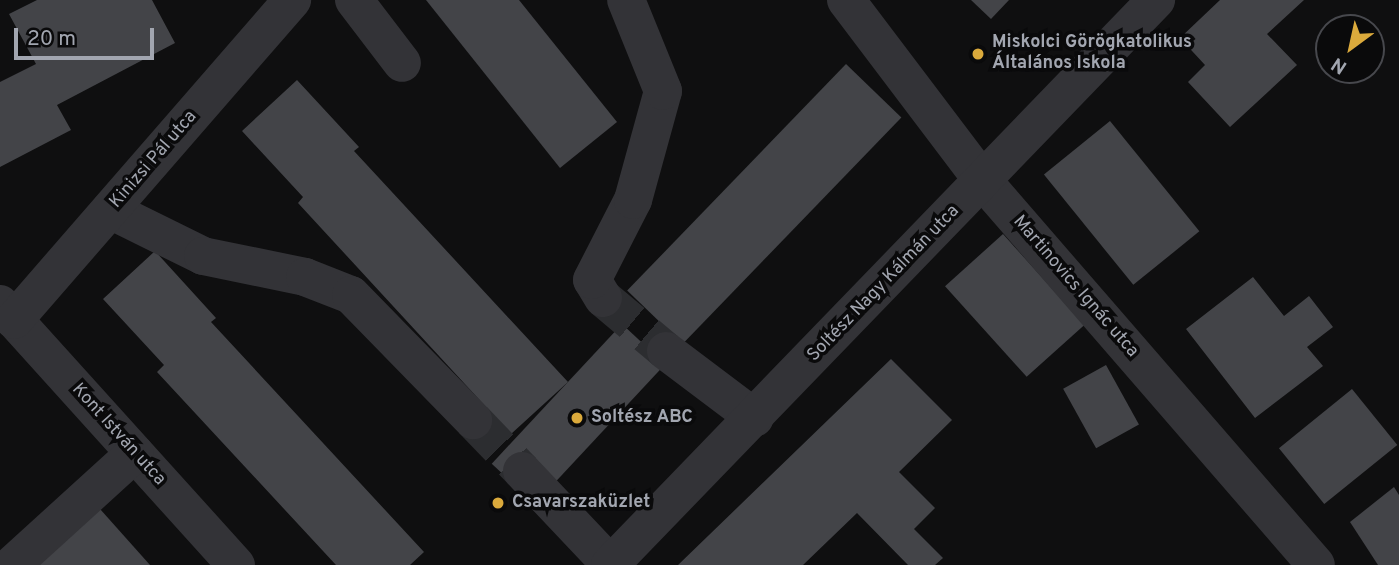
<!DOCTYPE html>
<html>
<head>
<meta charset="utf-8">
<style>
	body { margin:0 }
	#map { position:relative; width:1399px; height:565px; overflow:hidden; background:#0f0f10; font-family:Overpass,sans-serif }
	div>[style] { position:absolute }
	.building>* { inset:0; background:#434448; transform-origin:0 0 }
	.minor-tunnel>* { height:38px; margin-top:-19px; transform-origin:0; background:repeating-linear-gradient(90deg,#2c2d30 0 38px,transparent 0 57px) }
	.minor>* { height:38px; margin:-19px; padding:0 19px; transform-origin:19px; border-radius:19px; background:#333337 }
	.dots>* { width:19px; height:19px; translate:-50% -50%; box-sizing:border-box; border:4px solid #0a0a0b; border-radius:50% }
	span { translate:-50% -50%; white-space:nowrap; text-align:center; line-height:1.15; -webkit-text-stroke:7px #0a0a0b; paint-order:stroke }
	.poi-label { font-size:18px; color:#a2a6b0; font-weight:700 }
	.left { translate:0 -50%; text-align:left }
	.street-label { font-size:18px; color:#a2a6b0 }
	.north { position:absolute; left:1315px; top:14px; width:70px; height:70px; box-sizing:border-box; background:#0a0a0b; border:2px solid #47484d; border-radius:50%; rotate:213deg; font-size:19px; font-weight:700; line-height:28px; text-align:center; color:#a2a6b0 }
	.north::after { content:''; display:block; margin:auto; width:24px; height:32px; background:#dbaa3c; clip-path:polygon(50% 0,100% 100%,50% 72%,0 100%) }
	.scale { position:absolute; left:14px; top:28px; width:140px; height:32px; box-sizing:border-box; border:4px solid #a2a6b0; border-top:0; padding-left:9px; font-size:21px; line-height:24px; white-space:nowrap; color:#a2a6b0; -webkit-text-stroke:5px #0a0a0b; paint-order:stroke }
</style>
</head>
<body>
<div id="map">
	<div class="building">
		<div style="clip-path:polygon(37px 0,152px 0,175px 43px,57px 105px,71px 130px,0 167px,0 82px,36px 64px,9px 14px)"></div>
		<div style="clip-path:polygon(426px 0,519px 0,617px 122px,560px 168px)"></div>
		<div style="clip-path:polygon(971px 0,1009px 0,991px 19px)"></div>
		<div style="clip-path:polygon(1220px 0,1304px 0,1267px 34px,1297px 65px,1230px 127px,1188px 82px,1205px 65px,1180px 38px)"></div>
		<div style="left:846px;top:64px;width:77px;height:315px;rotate:44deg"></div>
		<div style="clip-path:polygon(297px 80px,359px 147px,354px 151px,568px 382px,511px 434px,298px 203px,303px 197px,242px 131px)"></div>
		<div style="left:1110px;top:121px;width:142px;height:85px;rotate:51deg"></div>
		<div style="left:1003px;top:234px;width:122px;height:78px;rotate:48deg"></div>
		<div style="clip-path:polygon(155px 251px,216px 318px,211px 322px,424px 552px,410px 565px,336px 565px,157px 372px,164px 365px,103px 299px)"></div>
		<div style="clip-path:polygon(1253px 277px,1284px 316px,1309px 296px,1333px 327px,1307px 347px,1323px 366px,1255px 418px,1186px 329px)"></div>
		<div style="left:622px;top:324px;width:59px;height:191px;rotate:43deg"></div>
		<div style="clip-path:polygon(891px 359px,952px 420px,899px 472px,935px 508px,914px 529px,943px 558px,935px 565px,908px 565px,857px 513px,803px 565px,678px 565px)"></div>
		<div style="left:1106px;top:365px;width:68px;height:49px;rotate:61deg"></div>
		<div style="left:1352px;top:389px;width:72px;height:94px;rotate:51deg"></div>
		<div style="clip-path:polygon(1394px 487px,1399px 495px,1399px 565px,1378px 565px,1350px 522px)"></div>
		<div style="clip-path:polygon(92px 500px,150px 565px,19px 565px)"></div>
	</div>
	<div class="minor-tunnel">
		<div style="left:603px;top:298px;width:82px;rotate:40.1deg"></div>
		<div style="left:473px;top:420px;width:71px;rotate:46.1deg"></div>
	</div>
	<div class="minor">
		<div style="left:354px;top:0;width:79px;rotate:52.7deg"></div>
		<div style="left:846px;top:0;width:227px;rotate:52.9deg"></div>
		<div style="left:983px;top:181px;width:508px;rotate:49.07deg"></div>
		<div style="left:110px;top:210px;width:104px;rotate:26.3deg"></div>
		<div style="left:203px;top:256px;width:104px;rotate:11.6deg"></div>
		<div style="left:305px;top:277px;width:49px;rotate:21.4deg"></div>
		<div style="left:351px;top:295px;width:175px;rotate:45.7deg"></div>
		<div style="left:603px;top:298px;width:21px;rotate:-121deg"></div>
		<div style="left:592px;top:280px;width:90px;rotate:-62.9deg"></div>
		<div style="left:633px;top:200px;width:113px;rotate:-74.6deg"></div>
		<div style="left:663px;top:91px;width:98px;rotate:-112.1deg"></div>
		<div style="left:0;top:304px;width:352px;rotate:47.9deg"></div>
		<div style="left:14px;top:320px;width:424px;rotate:-49deg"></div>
		<div style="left:666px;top:351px;width:111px;rotate:37deg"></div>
		<div style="left:522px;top:471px;width:128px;rotate:46.6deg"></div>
		<div style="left:12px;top:565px;width:166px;rotate:-42.3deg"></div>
		<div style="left:610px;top:565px;width:786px;rotate:-45.98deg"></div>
	</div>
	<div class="dots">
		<div style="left:978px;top:54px;background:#dbaa3c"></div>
		<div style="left:577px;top:418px;background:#dbaa3c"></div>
		<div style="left:498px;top:503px;background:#dbaa3c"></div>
	</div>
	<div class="poi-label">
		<span class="left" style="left:992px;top:54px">Miskolci Görögkatolikus<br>Általános Iskola</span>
		<span class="left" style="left:591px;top:418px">Soltész ABC</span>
		<span class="left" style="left:512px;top:503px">Csavarszaküzlet</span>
	</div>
	<div class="street-label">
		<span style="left:154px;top:160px;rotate:-49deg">Kinizsi Pál utca</span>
		<span style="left:884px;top:284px;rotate:-46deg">Soltész Nagy Kálmán utca</span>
		<span style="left:1075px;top:287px;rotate:49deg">Martinovics Ignác utca</span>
		<span style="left:118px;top:435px;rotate:48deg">Kont István utca</span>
	</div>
	<div class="north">N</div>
	<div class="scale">20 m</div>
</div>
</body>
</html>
